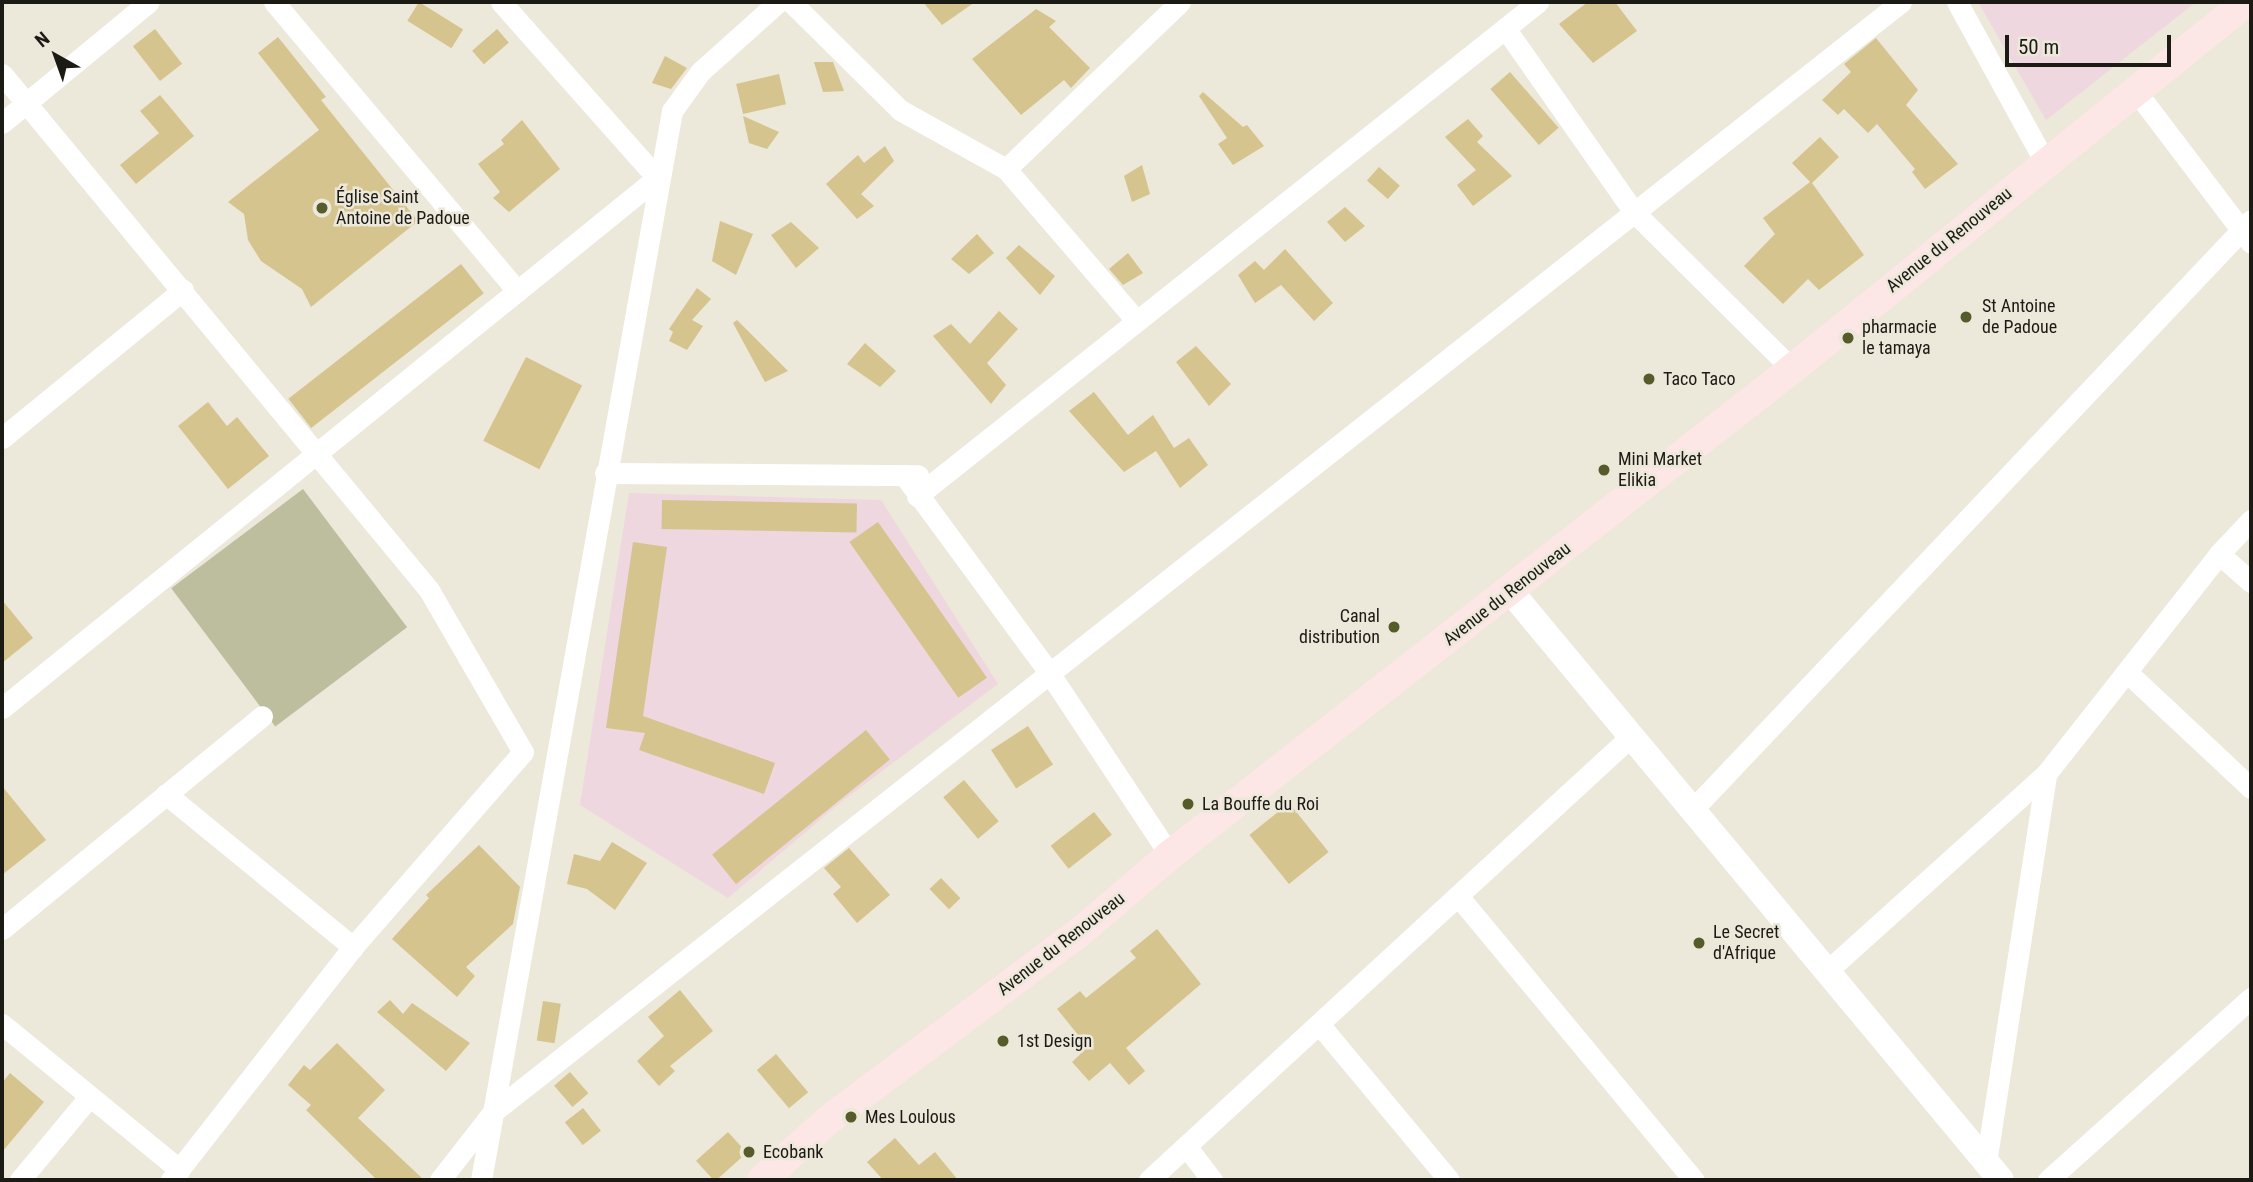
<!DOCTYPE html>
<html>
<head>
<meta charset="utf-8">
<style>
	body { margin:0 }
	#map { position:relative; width:2253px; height:1182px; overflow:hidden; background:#ece8da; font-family:"Roboto Condensed",sans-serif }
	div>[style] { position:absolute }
	.education>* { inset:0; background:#efd7e0 }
	.green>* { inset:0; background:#bcbe9d; transform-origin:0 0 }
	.building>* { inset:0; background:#d5c48d; transform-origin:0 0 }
	.minor>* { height:21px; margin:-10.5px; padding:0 10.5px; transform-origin:10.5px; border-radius:10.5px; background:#fff }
	.tertiary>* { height:26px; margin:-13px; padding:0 13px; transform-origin:13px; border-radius:13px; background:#fff }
	.secondary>* { height:30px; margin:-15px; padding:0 15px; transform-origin:15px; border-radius:15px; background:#fce7e6 }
	.dots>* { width:19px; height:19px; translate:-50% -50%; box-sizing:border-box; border:4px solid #ece8da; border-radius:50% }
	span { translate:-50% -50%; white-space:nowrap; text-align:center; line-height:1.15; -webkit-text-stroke:5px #ece8da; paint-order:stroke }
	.poi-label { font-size:18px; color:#1c1a15 }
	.left { translate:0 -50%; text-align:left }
	.right { translate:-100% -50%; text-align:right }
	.street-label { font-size:18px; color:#1c1a15 }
	.frame { position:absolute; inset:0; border:4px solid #1c1a15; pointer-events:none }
	.north { position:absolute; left:21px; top:21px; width:70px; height:70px; -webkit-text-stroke:5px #ece8da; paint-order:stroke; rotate:320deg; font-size:19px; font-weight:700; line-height:28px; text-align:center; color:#1c1a15 }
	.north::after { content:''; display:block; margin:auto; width:24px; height:32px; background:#1c1a15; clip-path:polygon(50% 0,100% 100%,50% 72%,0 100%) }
	.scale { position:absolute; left:2005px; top:35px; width:166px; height:32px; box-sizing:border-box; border:4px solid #1c1a15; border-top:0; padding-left:9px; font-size:21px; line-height:24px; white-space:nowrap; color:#1c1a15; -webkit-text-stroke:5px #ece8da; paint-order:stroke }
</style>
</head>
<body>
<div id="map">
	<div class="education">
		<div style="clip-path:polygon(1978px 2px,2196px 2px,2046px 120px)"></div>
		<div style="clip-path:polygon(629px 493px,881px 500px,998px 684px,841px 802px,728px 898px,580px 805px)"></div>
	</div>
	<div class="green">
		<div style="left:303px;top:489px;width:173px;height:165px;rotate:53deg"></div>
	</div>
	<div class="building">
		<div style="left:419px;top:2px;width:52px;height:22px;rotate:32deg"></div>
		<div style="clip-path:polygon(923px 2px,975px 2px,942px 25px)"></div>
		<div style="clip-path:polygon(1588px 2px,1615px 2px,1637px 31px,1593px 63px,1559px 24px)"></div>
		<div style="clip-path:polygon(1036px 9px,1056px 21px,1049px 27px,1090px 68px,1071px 88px,1064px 80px,1021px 115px,972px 59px)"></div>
		<div style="left:155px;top:29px;width:44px;height:28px;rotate:52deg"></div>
		<div style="left:497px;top:29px;width:18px;height:33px;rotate:49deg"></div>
		<div style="clip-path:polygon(278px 37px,326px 97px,321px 100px,418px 221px,311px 307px,302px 289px,261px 261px,248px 240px,244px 214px,228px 202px,319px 130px,258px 53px)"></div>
		<div style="clip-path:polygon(1876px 38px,1918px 90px,1906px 105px,1958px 164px,1925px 189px,1912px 172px,1915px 169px,1877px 124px,1868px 133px,1844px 109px,1838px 115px,1822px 100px,1851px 72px,1844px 64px)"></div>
		<div style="clip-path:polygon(665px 56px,687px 68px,671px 89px,652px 83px)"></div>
		<div style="clip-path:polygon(814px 62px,833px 62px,844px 91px,823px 92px)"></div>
		<div style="left:1510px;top:72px;width:74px;height:26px;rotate:49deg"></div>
		<div style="left:779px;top:74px;width:31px;height:44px;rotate:77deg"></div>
		<div style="clip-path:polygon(1203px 92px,1243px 127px,1247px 125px,1264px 146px,1233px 165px,1218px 144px,1227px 138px,1199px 96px)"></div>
		<div style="clip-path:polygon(160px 95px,194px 136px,136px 184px,120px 165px,159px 133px,140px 111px)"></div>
		<div style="clip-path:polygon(743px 116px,779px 132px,767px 149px,749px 143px)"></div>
		<div style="clip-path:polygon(1468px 119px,1483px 136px,1477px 142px,1512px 176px,1473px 206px,1457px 185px,1476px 170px,1445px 137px)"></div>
		<div style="clip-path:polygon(522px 120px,560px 169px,509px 212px,493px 198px,500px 192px,478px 164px,504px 144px,501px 140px)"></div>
		<div style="clip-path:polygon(1820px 137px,1839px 157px,1812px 183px,1864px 255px,1819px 290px,1808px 279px,1783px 304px,1744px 266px,1775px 234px,1763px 218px,1810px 182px,1792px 163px)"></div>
		<div style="clip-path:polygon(885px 146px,894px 161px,861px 194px,874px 206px,857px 219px,826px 184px,858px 155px,864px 163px)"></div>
		<div style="clip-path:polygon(1142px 165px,1150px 194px,1132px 202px,1124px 176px)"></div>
		<div style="left:1379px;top:167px;width:28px;height:18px;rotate:42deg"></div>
		<div style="clip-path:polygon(1345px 207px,1365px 226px,1345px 242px,1327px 222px)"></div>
		<div style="clip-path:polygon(720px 221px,753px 234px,736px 275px,712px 261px)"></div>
		<div style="clip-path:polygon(791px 222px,819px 248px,796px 268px,771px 235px)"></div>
		<div style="clip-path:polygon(977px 234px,994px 253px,969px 274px,951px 259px)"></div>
		<div style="clip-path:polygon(1019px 245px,1055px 276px,1040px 295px,1006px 258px)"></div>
		<div style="clip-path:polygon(1285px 249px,1333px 303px,1314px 321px,1281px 285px,1255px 303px,1238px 275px,1255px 261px,1264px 270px)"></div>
		<div style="clip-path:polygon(1128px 253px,1143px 273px,1123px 285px,1109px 269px)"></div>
		<div style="left:461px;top:264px;width:37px;height:219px;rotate:52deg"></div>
		<div style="clip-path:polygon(697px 288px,711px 299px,692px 320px,703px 326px,687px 350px,669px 341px,673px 332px,669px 329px)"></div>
		<div style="clip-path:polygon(999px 311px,1018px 329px,987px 363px,1006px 385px,991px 404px,933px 336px,951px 324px,970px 344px)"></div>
		<div style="clip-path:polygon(737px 320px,788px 371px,765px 382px,733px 323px)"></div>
		<div style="clip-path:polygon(865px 343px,896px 371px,880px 387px,847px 364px)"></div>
		<div style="clip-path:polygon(1196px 346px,1231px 384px,1209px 406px,1176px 362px)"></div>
		<div style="left:526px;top:357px;width:63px;height:94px;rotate:27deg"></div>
		<div style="clip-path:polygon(1094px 392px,1128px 435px,1153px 415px,1174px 448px,1189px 438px,1208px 465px,1180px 488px,1156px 451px,1124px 472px,1069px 411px)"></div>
		<div style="clip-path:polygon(208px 402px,227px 426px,237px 417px,269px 456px,228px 489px,178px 426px)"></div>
		<div style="left:662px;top:500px;width:195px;height:29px;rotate:1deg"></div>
		<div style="left:878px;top:522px;width:190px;height:35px;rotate:55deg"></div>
		<div style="clip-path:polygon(633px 542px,667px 547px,643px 716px,775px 763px,764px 794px,639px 750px,645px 733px,606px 728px)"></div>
		<div style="clip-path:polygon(2px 600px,33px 638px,2px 663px)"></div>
		<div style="left:1028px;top:726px;width:46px;height:44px;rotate:57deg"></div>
		<div style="left:866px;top:730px;width:38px;height:198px;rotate:51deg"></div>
		<div style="left:964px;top:780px;width:54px;height:27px;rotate:50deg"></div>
		<div style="clip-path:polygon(2px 786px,46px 840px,2px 875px)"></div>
		<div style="left:1289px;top:803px;width:63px;height:51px;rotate:51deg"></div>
		<div style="left:1094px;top:812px;width:29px;height:55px;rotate:52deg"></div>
		<div style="clip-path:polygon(612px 842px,647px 863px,615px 910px,587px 889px,567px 884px,574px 854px,600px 861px)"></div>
		<div style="clip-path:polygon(479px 845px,520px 887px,513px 924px,466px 967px,475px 976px,457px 997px,392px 939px,429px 898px,426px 895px)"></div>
		<div style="clip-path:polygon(849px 848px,890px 895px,857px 923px,833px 894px,841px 887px,824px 868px)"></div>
		<div style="left:941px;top:878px;width:28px;height:16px;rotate:46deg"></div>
		<div style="clip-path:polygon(1157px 929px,1201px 984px,1126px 1048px,1145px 1071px,1129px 1085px,1110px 1063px,1089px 1081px,1072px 1062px,1088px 1047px,1057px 1009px,1080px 991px,1086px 998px,1136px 958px,1130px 951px)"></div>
		<div style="clip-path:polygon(680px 990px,713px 1031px,670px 1066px,675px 1071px,659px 1086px,637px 1061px,664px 1036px,648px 1017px)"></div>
		<div style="clip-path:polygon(390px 1000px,403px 1014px,412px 1003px,470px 1043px,446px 1071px,377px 1012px)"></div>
		<div style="left:543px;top:1001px;width:18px;height:40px;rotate:9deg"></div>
		<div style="clip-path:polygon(337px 1043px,385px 1090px,358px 1118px,424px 1180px,377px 1180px,306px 1110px,311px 1105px,288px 1085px,304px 1065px,310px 1070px)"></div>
		<div style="left:776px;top:1054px;width:50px;height:25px;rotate:50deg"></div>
		<div style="left:570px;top:1072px;width:28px;height:21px;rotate:49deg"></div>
		<div style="clip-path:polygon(10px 1073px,44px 1102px,2px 1152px,2px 1083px)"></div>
		<div style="left:583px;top:1108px;width:29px;height:23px;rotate:52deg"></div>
		<div style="left:728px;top:1132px;width:28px;height:43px;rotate:48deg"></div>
		<div style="clip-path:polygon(895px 1138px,919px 1165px,935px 1152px,958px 1180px,883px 1180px,867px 1162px)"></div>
	</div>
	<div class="minor">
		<div style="left:274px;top:2px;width:378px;rotate:49.9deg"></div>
		<div style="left:501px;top:2px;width:235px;rotate:48.4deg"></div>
		<div style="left:791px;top:2px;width:153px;rotate:44.7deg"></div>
		<div style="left:900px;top:110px;width:121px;rotate:29.1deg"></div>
		<div style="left:1006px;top:169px;width:198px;rotate:49.3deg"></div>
		<div style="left:1957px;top:2px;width:183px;rotate:61.2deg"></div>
		<div style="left:1505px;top:28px;width:225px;rotate:55deg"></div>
		<div style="left:1634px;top:212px;width:223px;rotate:44.8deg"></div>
		<div style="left:2px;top:74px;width:670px;rotate:50.39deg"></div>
		<div style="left:429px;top:590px;width:187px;rotate:59.9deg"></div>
		<div style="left:523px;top:752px;width:259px;rotate:131.1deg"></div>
		<div style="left:353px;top:947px;width:296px;rotate:128deg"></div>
		<div style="left:2135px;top:90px;width:192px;rotate:52.8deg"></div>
		<div style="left:2px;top:123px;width:190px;rotate:-39.5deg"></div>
		<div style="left:1006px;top:169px;width:241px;rotate:-43.8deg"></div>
		<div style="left:2px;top:438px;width:234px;rotate:-39.3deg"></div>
		<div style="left:605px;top:473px;width:313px;rotate:0.4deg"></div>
		<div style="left:904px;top:475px;width:247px;rotate:53.7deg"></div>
		<div style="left:1050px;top:674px;width:217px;rotate:56.5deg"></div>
		<div style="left:917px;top:496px;width:794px;rotate:-38.5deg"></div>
		<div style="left:2219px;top:554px;width:43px;rotate:41.2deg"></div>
		<div style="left:2129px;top:674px;width:167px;rotate:43.1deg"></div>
		<div style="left:2px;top:708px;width:843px;rotate:-38.98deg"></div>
		<div style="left:166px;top:794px;width:242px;rotate:39.3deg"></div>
		<div style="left:1693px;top:809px;width:811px;rotate:-46.55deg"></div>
		<div style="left:1458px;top:896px;width:369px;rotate:50.3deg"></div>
		<div style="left:2px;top:929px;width:336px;rotate:-39.3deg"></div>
		<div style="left:1827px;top:971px;width:295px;rotate:-42deg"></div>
		<div style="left:2046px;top:774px;width:280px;rotate:-51.8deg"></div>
		<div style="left:2219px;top:554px;width:47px;rotate:-46.7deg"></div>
		<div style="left:2px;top:1024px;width:230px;rotate:39.4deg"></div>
		<div style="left:1319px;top:1024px;width:203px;rotate:50.2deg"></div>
		<div style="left:1186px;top:1146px;width:43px;rotate:52.6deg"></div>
		<div style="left:1986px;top:1163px;width:394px;rotate:-81.2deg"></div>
		<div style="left:20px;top:1180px;width:109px;rotate:-50.2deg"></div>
		<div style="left:440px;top:1180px;width:86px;rotate:-52.1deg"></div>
		<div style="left:493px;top:1112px;width:1793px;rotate:-38.25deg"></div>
		<div style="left:481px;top:1180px;width:1086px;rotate:-79.87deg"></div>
		<div style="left:672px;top:111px;width:48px;rotate:-54.3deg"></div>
		<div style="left:700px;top:72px;width:105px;rotate:-41.9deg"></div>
		<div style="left:1149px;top:1180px;width:653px;rotate:-42.64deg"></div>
		<div style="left:2048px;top:1180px;width:273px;rotate:-41.9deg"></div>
	</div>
	<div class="tertiary">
		<div style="left:1511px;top:592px;width:765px;rotate:50.19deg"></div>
	</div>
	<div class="secondary">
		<div style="left:762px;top:1180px;width:88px;rotate:-42.2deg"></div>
		<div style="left:827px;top:1121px;width:316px;rotate:-36.8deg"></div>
		<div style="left:1080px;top:932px;width:118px;rotate:-40.5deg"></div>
		<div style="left:1170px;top:855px;width:789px;rotate:-38deg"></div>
		<div style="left:1792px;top:369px;width:584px;rotate:-38.95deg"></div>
	</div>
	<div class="dots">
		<div style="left:322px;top:208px;background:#555b29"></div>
		<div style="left:1966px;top:317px;background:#555b29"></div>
		<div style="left:1848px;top:338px;background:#555b29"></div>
		<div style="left:1649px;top:379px;background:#555b29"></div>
		<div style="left:1604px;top:470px;background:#555b29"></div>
		<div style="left:1394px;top:627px;background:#555b29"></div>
		<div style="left:1188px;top:804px;background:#555b29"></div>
		<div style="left:1699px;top:943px;background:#555b29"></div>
		<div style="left:1003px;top:1041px;background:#555b29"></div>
		<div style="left:851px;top:1117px;background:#555b29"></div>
		<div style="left:749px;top:1152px;background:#555b29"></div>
	</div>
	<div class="poi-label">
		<span class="left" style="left:336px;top:208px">Église Saint<br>Antoine de Padoue</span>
		<span class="left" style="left:1982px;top:317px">St Antoine<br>de Padoue</span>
		<span class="left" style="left:1862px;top:338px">pharmacie<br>le tamaya</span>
		<span class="left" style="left:1663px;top:379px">Taco Taco</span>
		<span class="left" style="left:1618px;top:470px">Mini Market<br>Elikia</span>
		<span class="right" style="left:1380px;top:627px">Canal<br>distribution</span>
		<span class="left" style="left:1202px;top:804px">La Bouffe du Roi</span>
		<span class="left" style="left:1713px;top:943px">Le Secret<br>d'Afrique</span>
		<span class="left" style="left:1017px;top:1041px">1st Design</span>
		<span class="left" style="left:865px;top:1117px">Mes Loulous</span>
		<span class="left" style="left:763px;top:1152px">Ecobank</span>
	</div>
	<div class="street-label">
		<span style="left:1949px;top:240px;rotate:-39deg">Avenue du Renouveau</span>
		<span style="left:1507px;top:594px;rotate:-38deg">Avenue du Renouveau</span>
		<span style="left:1061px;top:944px;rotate:-38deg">Avenue du Renouveau</span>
	</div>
	<div class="frame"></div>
	<div class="north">N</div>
	<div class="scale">50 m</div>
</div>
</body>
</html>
